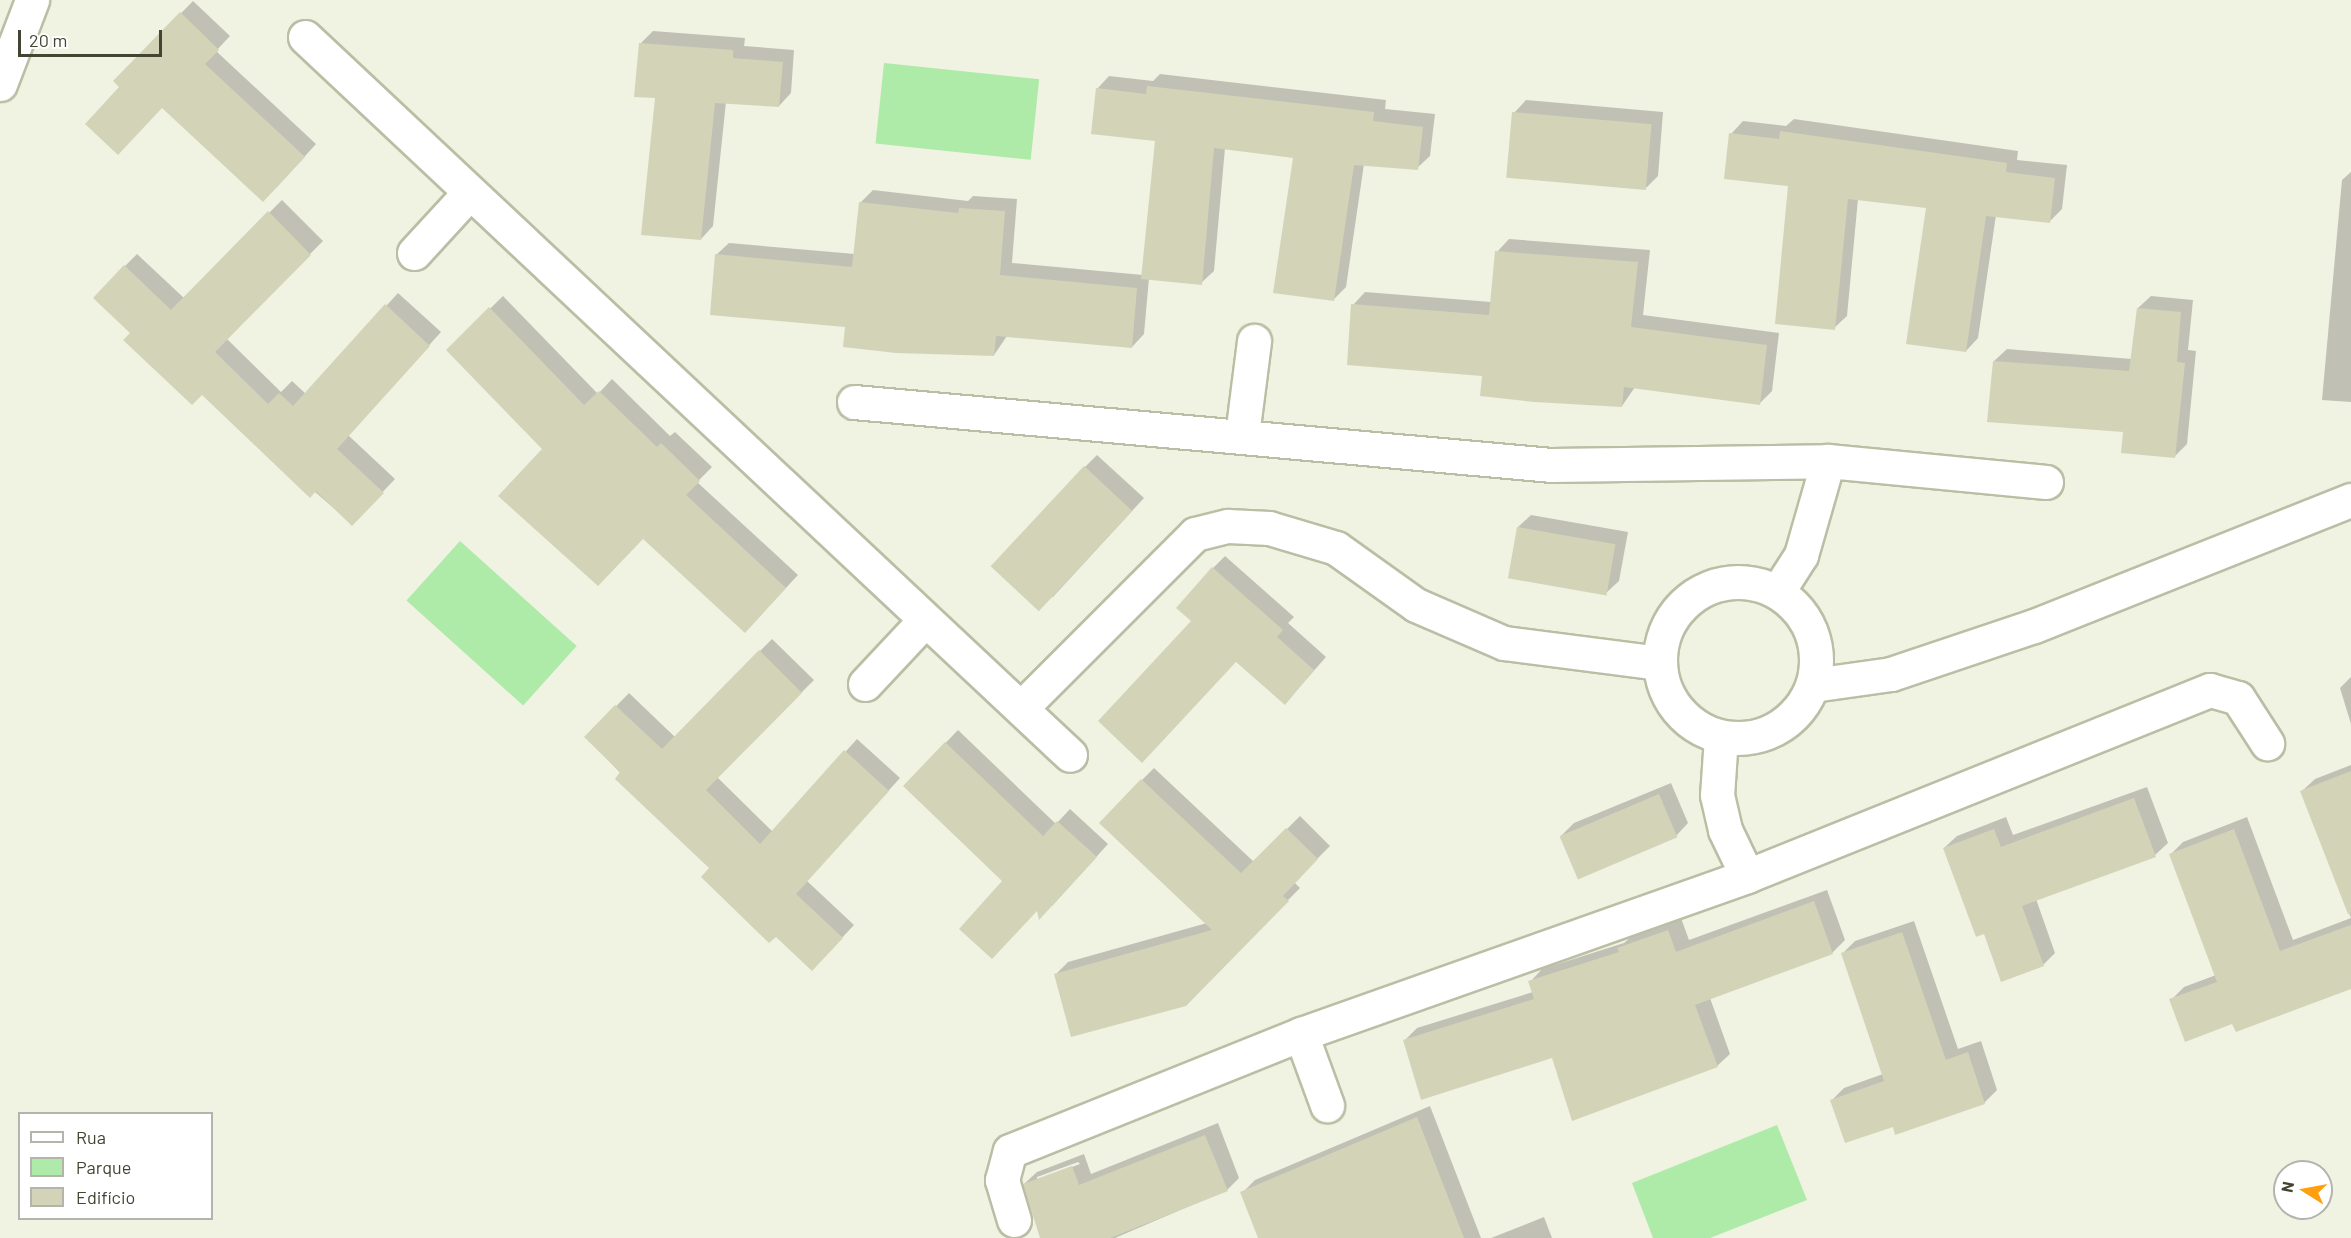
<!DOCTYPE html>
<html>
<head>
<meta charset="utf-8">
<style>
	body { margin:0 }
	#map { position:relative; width:2351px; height:1238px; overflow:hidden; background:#f0f2e2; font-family:Barlow,sans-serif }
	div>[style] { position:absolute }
	.green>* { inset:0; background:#aeeaa8; transform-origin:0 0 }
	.shadow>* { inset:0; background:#0003 }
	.building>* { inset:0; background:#d3d4b7; transform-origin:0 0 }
	.roads { filter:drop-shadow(2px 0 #bbbea4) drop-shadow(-2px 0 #bbbea4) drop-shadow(0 2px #bbbea4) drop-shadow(0 -2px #bbbea4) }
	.street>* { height:33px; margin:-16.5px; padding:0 16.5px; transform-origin:16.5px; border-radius:16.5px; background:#fff }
	.street>.ring { margin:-16.5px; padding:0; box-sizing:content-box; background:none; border:33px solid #fff; border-radius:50% }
	span { translate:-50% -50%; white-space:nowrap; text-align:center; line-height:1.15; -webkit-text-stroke:6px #fff; paint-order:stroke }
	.legend { position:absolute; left:18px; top:1112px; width:195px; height:108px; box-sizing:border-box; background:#fff; border:2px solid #b4b4ad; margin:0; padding:8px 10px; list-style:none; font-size:18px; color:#434432 }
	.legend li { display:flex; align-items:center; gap:12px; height:30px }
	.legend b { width:30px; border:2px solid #b4b4ad }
	.north { position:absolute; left:2273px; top:1160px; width:60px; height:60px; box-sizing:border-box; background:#fff; border:2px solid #b4b4ad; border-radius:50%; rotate:281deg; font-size:16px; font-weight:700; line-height:24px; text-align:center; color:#434432 }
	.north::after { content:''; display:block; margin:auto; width:21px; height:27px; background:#ff9f0d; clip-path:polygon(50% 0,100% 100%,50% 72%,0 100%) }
	.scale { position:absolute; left:18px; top:30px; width:144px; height:27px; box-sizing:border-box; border:3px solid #434432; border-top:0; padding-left:8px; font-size:18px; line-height:21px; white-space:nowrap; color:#434432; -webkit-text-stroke:4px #fff; paint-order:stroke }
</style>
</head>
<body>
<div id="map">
	<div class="green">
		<div style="left:884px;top:63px;width:156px;height:81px;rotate:6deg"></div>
		<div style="left:460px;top:541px;width:157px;height:80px;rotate:42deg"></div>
		<div style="clip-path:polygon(1777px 1125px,1807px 1200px,1710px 1238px,1653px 1238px,1632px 1183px)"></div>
	</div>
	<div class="shadow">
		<div style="clip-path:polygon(193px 1px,230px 36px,216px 51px,316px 144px,276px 188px,162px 107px,115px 81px)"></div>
		<div style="clip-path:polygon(653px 31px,745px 38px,744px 46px,794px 50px,791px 93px,779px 106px,726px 102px,713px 226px,701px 239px,640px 44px)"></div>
		<div style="clip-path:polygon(1160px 74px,1386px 100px,1385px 109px,1435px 114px,1430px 156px,1417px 168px,1364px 164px,1346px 287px,1333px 300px,1295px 156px,1225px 148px,1214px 271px,1201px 283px,1149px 278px,1144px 334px,1132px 347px,1007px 336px,994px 355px,847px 326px,716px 255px,729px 243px,855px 254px,860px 203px,873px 190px,968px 201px,973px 196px,1017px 199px,1012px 263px,1143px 275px,1156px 140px,1097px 89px,1109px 76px,1153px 81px)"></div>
		<div style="clip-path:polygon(1526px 100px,1663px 112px,1658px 176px,1645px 189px,1514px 113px)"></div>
		<div style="clip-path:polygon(1794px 119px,2018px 151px,2017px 160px,2067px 165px,2062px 209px,2050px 221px,1996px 215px,1978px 338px,1966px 351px,1928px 207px,1858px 199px,1847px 316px,1834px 328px,1789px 185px,1731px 134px,1743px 121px,1786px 126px)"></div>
		<div style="clip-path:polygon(2351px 172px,2351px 402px,2322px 400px,2342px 180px)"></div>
		<div style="clip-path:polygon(282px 200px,323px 241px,226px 338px,281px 392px,292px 381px,306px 394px,398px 293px,441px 332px,348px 435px,395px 479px,352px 524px,132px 333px,125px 266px,137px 254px,184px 298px)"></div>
		<div style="clip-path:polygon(1509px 239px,1650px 250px,1643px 315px,1779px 333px,1772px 391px,1759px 404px,1635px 387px,1622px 406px,1484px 374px,1353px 305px,1365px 292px,1491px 302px,1497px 252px)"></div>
		<div style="clip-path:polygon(503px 296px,598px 394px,612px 379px,670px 436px,675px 432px,712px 467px,697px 482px,798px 575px,757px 619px,545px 449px,448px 350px)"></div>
		<div style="clip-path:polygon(2151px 296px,2193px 300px,2188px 350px,2196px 351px,2187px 444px,2175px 456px,1994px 361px,2007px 349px,2132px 359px,2138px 308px)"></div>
		<div style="clip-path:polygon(1097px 455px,1144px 498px,1052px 598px,1085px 467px)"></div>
		<div style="clip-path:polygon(1531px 515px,1628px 532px,1619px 581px,1606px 593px,1518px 527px)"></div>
		<div style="clip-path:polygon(1225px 556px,1294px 617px,1288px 623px,1326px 657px,1297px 690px,1193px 621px,1213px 568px)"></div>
		<div style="clip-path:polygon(772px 639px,814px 680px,717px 777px,773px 832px,857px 739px,900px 778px,807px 881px,854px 925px,824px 957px,711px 868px,586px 737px,629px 693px,675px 737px)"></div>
		<div style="clip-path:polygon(2351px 677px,2351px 724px,2340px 688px)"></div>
		<div style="clip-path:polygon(958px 730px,1056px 824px,1070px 809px,1108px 844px,1052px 906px,1038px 909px,905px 785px)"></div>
		<div style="clip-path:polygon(2351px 765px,2351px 918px,2302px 791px,2315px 779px)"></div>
		<div style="clip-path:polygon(1154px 768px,1254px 862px,1300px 816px,1330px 846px,1294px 882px,1300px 888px,1185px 1004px,1056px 974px,1068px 962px,1207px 923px,1142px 780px)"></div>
		<div style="clip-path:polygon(1671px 783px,1688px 823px,1676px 836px,1561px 836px,1574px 823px)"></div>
		<div style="clip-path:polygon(2147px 787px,2168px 843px,2155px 855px,2036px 899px,2055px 953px,2043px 965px,1985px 932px,1944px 848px,1957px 836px,2006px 817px,2013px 835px)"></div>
		<div style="clip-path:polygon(2247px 817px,2293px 940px,2351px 918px,2351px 981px,2233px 1022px,2171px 1000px,2184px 987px,2216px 975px,2171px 854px,2183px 842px)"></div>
		<div style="clip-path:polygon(1827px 890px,1845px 940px,1832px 953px,1710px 998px,1730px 1054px,1717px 1066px,1405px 1040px,1417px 1028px,1533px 992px,1530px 982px,1542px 969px,1624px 943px,1632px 936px,1681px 918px,1689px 940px)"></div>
		<div style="clip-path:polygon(1914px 921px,1958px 1049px,1981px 1041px,1997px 1090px,1984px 1103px,1894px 1125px,1832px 1100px,1844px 1088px,1883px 1074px,1842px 954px,1855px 941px)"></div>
		<div style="clip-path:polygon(1430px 1106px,1481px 1238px,1259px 1238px,1242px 1193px,1255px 1180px)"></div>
		<div style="clip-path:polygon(evenodd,1218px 1123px,1239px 1178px,1227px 1190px,1115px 1238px,1043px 1238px,1024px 1184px,1037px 1172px,1084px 1154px,1091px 1174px,1218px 1123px,1078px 1162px,1080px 1164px,1037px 1180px,1037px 1177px,1078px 1162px)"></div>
		<div style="clip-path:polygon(1544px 1217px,1552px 1238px,1491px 1238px)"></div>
	</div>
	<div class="building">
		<div style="clip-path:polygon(180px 12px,219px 50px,205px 64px,305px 157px,263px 202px,162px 108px,118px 155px,85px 124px,119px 87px,113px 81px)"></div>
		<div style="clip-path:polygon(639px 43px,733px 50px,733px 58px,783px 62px,779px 107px,715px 103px,701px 240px,641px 235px,655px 98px,634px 97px)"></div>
		<div style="clip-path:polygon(1147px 86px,1374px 112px,1373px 121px,1423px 127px,1418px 170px,1354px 165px,1334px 301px,1273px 293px,1293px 158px,1214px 148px,1202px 285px,1141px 279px,1155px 141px,1091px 134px,1096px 88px,1146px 94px)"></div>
		<div style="left:1512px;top:112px;width:140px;height:66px;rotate:5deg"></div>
		<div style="clip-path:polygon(1780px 131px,2007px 163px,2006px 172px,2055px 178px,2050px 223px,1986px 216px,1966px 352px,1906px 344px,1926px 208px,1848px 199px,1835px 330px,1775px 324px,1788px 186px,1724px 179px,1729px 133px,1779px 139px)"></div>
		<div style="clip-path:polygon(859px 202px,958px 213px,959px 208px,1005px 211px,1000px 275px,1137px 288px,1132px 348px,996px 336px,994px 356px,896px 353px,843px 347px,845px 327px,710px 315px,715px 254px,852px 267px)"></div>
		<div style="clip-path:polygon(268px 211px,311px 255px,215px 352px,268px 404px,279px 393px,293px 406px,385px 304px,430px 346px,337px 449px,384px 493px,352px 526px,316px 491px,310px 498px,202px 395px,192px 405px,123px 340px,130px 333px,93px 298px,124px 265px,171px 310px)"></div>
		<div style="clip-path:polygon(1495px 251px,1638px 262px,1631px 327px,1767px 345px,1760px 405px,1624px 387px,1622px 407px,1534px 402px,1480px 396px,1482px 376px,1347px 365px,1351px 304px,1489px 315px)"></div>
		<div style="clip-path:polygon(489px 307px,584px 405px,599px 391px,657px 447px,661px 443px,700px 481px,686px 495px,786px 588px,745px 633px,643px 539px,598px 586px,498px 496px,542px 449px,446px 350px)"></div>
		<div style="clip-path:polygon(2137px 308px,2181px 312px,2177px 362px,2185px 363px,2175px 458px,2121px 453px,2123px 432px,1987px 422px,1993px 361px,2129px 371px)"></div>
		<div style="left:1084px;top:466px;width:66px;height:137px;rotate:43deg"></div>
		<div style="left:1517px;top:527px;width:100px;height:52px;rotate:10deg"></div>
		<div style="clip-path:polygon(1212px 567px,1283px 630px,1277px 637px,1314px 670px,1285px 705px,1236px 662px,1142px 763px,1098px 721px,1191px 621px,1176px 608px)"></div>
		<div style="clip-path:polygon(759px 650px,802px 693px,706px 790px,760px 844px,844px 750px,889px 791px,796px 894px,843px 938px,812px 971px,776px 937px,769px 943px,701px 877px,709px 868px,615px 779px,620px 772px,584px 737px,615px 705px,662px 749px)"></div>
		<div style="clip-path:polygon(945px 742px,1043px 836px,1057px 821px,1097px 857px,1039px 920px,1037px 911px,992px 959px,959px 929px,1002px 881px,903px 786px)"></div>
		<div style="clip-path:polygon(2351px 771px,2351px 914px,2348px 914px,2300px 791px)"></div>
		<div style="clip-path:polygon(1141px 779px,1241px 873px,1286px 828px,1318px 859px,1283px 896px,1289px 901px,1186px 1006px,1071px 1037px,1054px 974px,1212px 930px,1099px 823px)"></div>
		<div style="left:1659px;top:794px;width:47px;height:108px;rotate:67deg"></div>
		<div style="clip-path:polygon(2134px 798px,2156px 857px,2022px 906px,2044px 966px,2001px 982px,1984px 934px,1976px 937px,1943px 848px,1994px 829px,2001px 847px)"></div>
		<div style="clip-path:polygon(2234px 829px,2280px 951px,2351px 925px,2351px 989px,2236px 1032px,2232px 1024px,2185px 1042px,2169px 999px,2217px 982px,2169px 854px)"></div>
		<div style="clip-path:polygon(1814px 901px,1833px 954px,1695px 1005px,1718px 1067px,1572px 1121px,1552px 1058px,1421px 1100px,1403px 1040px,1534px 999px,1528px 981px,1619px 952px,1617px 948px,1668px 930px,1676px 952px)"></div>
		<div style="clip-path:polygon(1902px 932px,1946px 1060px,1968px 1052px,1985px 1104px,1895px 1135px,1893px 1127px,1845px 1143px,1830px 1100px,1884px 1081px,1841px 953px)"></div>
		<div style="clip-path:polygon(1417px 1117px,1464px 1238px,1258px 1238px,1240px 1192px)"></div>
		<div style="clip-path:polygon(1205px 1135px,1228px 1191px,1110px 1238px,1040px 1238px,1023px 1184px,1072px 1166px,1079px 1185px)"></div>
	</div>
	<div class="roads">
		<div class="street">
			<div style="left:305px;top:37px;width:1049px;rotate:43.18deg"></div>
			<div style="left:0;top:84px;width:90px;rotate:-69.1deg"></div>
			<div style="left:414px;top:253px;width:81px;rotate:-47.5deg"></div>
			<div style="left:854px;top:402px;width:700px;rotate:5.16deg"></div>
			<div style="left:1551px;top:465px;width:277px;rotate:-0.8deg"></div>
			<div style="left:1828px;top:461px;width:219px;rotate:5.5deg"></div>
			<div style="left:1242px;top:435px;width:95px;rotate:-82.7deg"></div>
			<div class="ring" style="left:1660px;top:582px;width:123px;height:123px"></div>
			<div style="left:1778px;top:591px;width:43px;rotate:-57.4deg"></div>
			<div style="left:1801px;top:555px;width:98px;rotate:-74deg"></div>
			<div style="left:865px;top:684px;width:85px;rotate:-46.9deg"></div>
			<div style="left:1813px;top:685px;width:79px;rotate:-8deg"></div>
			<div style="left:1891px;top:674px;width:151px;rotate:-18.6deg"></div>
			<div style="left:2034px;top:626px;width:341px;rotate:-21.7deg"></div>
			<div style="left:1021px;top:708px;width:246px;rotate:-45deg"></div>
			<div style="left:1195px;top:534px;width:34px;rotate:-14deg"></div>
			<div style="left:1228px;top:526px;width:41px;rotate:2.8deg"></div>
			<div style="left:1269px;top:528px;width:70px;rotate:16.6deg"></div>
			<div style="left:1336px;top:548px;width:98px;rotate:35.5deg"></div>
			<div style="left:1416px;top:605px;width:96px;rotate:23.4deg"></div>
			<div style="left:1504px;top:643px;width:157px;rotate:7.3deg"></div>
			<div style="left:1721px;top:737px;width:58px;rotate:93.9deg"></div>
			<div style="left:1717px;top:795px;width:36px;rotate:77deg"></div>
			<div style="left:1725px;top:830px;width:51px;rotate:64.4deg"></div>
			<div style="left:1301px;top:1034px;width:76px;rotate:69.9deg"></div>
			<div style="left:1014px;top:1220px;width:42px;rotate:-106.7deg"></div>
			<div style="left:1002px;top:1180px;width:30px;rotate:-75deg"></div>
			<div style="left:1010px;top:1151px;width:314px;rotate:-21.9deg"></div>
			<div style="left:1301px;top:1034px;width:473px;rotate:-19.5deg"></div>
			<div style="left:1747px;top:876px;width:499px;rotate:-21.9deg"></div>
			<div style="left:2210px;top:690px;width:29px;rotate:16deg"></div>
			<div style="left:2238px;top:698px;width:54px;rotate:57.2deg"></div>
		</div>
	</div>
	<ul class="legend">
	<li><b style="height:8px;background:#fff"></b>Rua</li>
	<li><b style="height:16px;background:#aeeaa8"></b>Parque</li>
	<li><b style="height:16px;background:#d3d4b7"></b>Edifício</li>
	</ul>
	<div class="north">N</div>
	<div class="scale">20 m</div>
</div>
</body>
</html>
